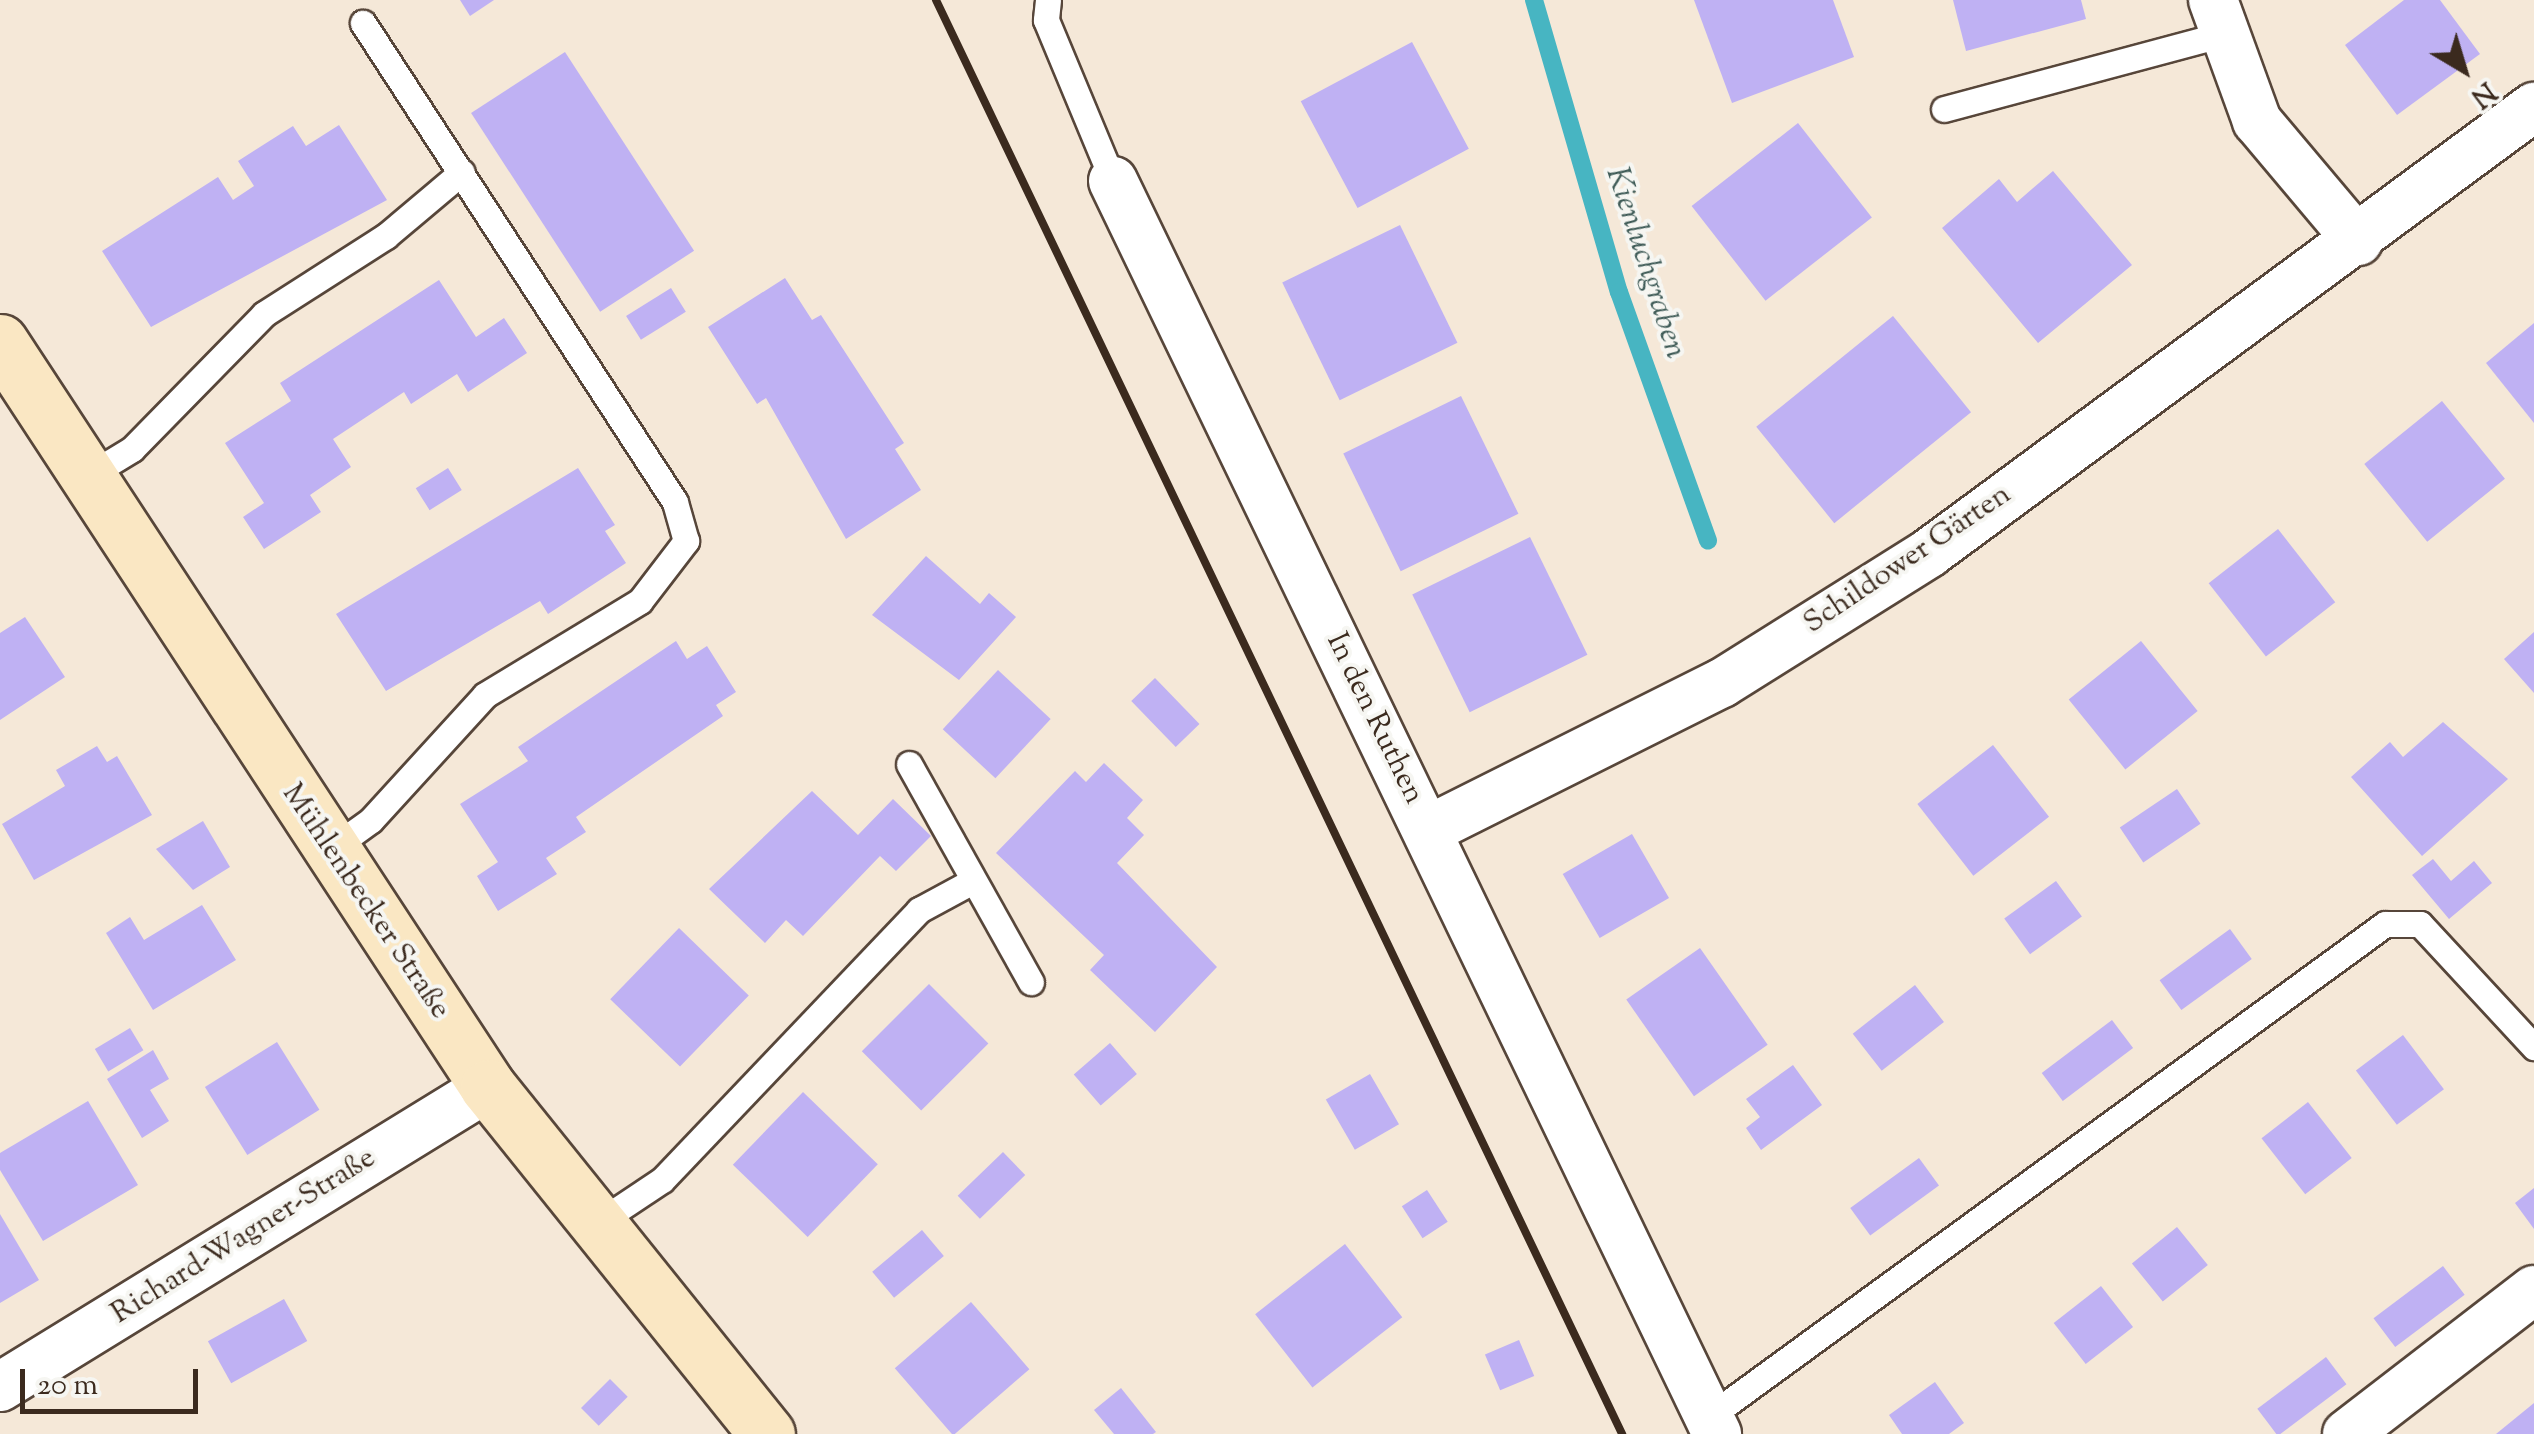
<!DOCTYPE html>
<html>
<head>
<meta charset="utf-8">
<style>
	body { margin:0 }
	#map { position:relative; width:2534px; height:1434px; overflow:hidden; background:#f5e8d8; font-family:"Sorts Mill Goudy",serif }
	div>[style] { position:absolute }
	.stream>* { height:18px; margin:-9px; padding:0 9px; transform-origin:9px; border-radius:9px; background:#47b5c2 }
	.building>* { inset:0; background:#bfb1f3; transform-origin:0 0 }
	.roads { filter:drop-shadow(2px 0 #57463a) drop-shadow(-2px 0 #57463a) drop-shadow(0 2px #57463a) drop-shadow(0 -2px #57463a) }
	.lane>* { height:25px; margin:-12.5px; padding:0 12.5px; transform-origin:12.5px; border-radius:12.5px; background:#fff }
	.street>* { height:48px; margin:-24px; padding:0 24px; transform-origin:24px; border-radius:24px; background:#fff }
	.secondary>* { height:55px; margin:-27.5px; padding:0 27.5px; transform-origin:27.5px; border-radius:27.5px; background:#fae7c3 }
	.rail>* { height:8px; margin:-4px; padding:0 4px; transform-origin:4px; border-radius:4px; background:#3b2a1e }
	span { translate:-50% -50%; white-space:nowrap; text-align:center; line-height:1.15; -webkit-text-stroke:8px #f6f6f2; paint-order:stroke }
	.street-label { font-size:30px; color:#3b2a1e }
	.water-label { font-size:32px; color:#3f5b57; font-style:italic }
	.north { position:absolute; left:2414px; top:20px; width:100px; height:100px; -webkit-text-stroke:8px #f6f6f2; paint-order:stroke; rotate:142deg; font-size:28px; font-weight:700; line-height:40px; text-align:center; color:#3b2a1e }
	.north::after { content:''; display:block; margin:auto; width:35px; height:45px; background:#3b2a1e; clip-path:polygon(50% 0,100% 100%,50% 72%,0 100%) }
	.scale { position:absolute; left:20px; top:1369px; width:178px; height:45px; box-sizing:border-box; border:5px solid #3b2a1e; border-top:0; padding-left:12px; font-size:30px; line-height:35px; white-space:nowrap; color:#3b2a1e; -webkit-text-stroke:8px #f6f6f2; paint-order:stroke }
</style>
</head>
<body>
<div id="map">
	<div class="stream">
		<div style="left:1534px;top:0;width:304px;rotate:73.8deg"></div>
		<div style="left:1619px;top:292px;width:264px;rotate:70.3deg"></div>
	</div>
	<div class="building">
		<div style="clip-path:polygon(460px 0,494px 0,470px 16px)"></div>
		<div style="clip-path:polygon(1694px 0,1833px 0,1854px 57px,1732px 103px)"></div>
		<div style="clip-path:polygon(1953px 0,2081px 0,2086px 19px,1966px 51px)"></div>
		<div style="clip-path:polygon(2404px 0,2440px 0,2480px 54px,2397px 115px,2345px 45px)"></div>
		<div style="left:1412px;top:42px;width:121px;height:126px;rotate:62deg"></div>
		<div style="left:565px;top:52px;width:237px;height:112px;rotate:57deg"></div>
		<div style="left:1798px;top:123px;width:120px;height:135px;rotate:52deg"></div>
		<div style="clip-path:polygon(339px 125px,387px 200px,151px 327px,102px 251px,218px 177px,233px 200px,254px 186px,238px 161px,293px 126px,306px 146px)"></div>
		<div style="clip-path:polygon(2053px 171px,2132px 265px,2038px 343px,1942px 228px,1999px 179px,2017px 202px)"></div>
		<div style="left:1400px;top:225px;width:131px;height:131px;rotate:64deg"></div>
		<div style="clip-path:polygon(785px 278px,812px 320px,821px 315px,904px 443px,895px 449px,921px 490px,846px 539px,766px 398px,757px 404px,708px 327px)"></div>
		<div style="clip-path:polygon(439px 280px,476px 337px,504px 318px,527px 353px,468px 392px,457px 374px,411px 404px,404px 392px,333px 439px,351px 467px,310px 495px,321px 512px,264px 549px,243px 517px,264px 503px,225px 443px,291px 401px,280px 383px)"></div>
		<div style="left:671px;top:288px;width:28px;height:53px;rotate:58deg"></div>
		<div style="left:1893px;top:316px;width:124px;height:176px;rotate:51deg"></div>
		<div style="clip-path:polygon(2534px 323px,2534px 423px,2486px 363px)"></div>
		<div style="left:1461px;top:396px;width:131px;height:131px;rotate:64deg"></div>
		<div style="left:2442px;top:401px;width:100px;height:100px;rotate:51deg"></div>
		<div style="left:448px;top:468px;width:26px;height:38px;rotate:58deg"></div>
		<div style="clip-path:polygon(578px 468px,615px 525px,605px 531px,626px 563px,548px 614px,540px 601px,386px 691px,336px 614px)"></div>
		<div style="left:2278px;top:529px;width:93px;height:88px;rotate:52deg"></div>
		<div style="left:1530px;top:537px;width:131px;height:131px;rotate:64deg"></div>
		<div style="clip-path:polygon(926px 556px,980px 604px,989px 593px,1016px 617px,959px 680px,872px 615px)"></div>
		<div style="clip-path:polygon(25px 617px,65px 677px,0 720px,0 633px)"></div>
		<div style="clip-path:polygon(2534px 632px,2534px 693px,2504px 659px)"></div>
		<div style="clip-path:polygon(676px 641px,687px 659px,707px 646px,736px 692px,716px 705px,723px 716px,576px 817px,586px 832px,546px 858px,557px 874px,498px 911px,477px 876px,498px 862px,460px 804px,528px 761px,518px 747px)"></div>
		<div style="left:2141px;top:641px;width:90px;height:93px;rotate:51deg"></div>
		<div style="left:998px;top:670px;width:72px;height:81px;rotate:43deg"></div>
		<div style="left:1155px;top:678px;width:64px;height:33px;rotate:46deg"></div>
		<div style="clip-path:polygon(2443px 722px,2508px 779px,2422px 856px,2351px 777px,2390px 742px,2403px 757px)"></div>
		<div style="left:1993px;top:745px;width:91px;height:96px;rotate:52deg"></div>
		<div style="clip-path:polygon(97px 746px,107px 762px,117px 756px,152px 815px,34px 880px,2px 824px,65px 786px,56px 770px)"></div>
		<div style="clip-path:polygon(1104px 763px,1143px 800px,1127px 818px,1144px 835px,1117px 863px,1217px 967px,1155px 1032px,1090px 970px,1104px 955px,996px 853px,1075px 771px,1086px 782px)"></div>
		<div style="left:2177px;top:789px;width:42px;height:69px;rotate:56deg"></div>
		<div style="clip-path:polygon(812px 791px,858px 835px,893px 799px,931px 836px,896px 871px,880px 856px,803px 936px,786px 920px,765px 943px,709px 889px)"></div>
		<div style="clip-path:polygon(203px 821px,230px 867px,193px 890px,156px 849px)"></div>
		<div style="left:1632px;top:834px;width:74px;height:80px;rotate:60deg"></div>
		<div style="clip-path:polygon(2433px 859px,2451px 881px,2474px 861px,2492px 883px,2449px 919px,2412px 875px)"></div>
		<div style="left:2056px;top:881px;width:44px;height:64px;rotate:54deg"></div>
		<div style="clip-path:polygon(202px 905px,236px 960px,153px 1010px,106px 933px,130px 917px,144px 940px)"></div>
		<div style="left:679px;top:928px;width:97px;height:99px;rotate:44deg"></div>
		<div style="left:2230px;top:929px;width:37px;height:87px;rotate:54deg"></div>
		<div style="left:1700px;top:948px;width:118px;height:90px;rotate:55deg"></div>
		<div style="left:929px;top:984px;width:84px;height:95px;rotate:45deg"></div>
		<div style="left:1915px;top:985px;width:47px;height:79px;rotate:52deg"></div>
		<div style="left:2112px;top:1020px;width:35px;height:88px;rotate:53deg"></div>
		<div style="left:130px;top:1028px;width:26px;height:41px;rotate:59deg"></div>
		<div style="left:2403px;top:1035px;width:68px;height:59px;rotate:53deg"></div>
		<div style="left:277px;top:1042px;width:80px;height:85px;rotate:58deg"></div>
		<div style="left:1110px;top:1043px;width:41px;height:48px;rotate:49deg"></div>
		<div style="clip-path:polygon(153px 1050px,169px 1079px,150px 1090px,169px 1121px,142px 1138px,107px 1079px)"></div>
		<div style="clip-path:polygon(1793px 1065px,1822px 1105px,1761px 1150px,1746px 1128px,1760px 1117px,1746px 1099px)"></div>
		<div style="left:1370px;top:1074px;width:58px;height:51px;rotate:60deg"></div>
		<div style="left:803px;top:1092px;width:104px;height:101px;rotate:44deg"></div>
		<div style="clip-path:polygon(88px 1101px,138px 1185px,43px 1241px,0 1170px,0 1153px)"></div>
		<div style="left:2308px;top:1102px;width:71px;height:59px;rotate:52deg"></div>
		<div style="left:1003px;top:1152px;width:32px;height:63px;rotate:46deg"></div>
		<div style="left:1919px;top:1158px;width:34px;height:85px;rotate:54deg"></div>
		<div style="clip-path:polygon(2534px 1188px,2534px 1229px,2515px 1203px)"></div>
		<div style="left:1427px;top:1190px;width:38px;height:30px;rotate:57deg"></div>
		<div style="clip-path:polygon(0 1214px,39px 1280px,0 1303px)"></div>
		<div style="left:2177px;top:1227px;width:49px;height:58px;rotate:51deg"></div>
		<div style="left:922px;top:1230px;width:34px;height:65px;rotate:50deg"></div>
		<div style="left:1345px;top:1244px;width:93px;height:114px;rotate:52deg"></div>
		<div style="left:2443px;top:1266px;width:36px;height:87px;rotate:53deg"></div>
		<div style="left:2101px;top:1286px;width:52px;height:60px;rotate:52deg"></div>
		<div style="left:284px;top:1299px;width:48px;height:87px;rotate:61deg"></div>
		<div style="left:971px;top:1302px;width:89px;height:101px;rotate:49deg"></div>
		<div style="left:1519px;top:1340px;width:39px;height:37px;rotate:67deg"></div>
		<div style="left:2326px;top:1357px;width:34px;height:86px;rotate:53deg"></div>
		<div style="left:610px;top:1379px;width:25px;height:41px;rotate:45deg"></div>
		<div style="clip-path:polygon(1935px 1382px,1964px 1423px,1949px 1434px,1902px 1434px,1889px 1415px)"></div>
		<div style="clip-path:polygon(1121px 1388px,1156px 1432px,1153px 1434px,1114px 1434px,1094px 1410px)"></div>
		<div style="clip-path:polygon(2534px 1403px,2534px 1434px,2496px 1434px)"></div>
	</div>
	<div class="roads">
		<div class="lane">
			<div style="left:1048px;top:0;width:20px;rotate:96deg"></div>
			<div style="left:1046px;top:20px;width:174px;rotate:67.4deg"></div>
			<div style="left:1944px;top:109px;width:287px;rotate:-15deg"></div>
			<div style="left:86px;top:477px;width:54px;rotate:-31.3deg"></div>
			<div style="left:132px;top:449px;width:189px;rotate:-45.6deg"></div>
			<div style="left:264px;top:314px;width:145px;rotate:-32.6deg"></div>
			<div style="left:386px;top:236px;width:99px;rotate:-40.1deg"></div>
			<div style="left:909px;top:764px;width:250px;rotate:60.8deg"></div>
			<div style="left:331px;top:849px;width:49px;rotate:-35.9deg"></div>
			<div style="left:371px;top:820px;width:169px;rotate:-47.6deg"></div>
			<div style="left:485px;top:695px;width:181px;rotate:-31.2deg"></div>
			<div style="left:640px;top:601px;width:76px;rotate:-52.5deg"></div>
			<div style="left:686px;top:541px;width:41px;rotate:-105.8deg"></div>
			<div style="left:675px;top:502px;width:572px;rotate:-123.08deg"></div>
			<div style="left:596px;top:1224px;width:79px;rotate:-33.7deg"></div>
			<div style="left:662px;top:1180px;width:373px;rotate:-46.4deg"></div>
			<div style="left:919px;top:910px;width:59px;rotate:-28.3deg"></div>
			<div style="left:1710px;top:1416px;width:835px;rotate:-36.09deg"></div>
			<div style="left:2385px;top:924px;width:35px"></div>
			<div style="left:2420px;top:924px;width:168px;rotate:47.2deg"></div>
		</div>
		<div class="street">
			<div style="left:2213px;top:0;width:129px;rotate:70deg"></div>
			<div style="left:2257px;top:121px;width:157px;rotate:49.9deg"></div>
			<div style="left:1113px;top:181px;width:1391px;rotate:64.26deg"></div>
			<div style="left:1428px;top:830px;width:329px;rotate:-26.6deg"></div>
			<div style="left:1722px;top:683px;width:244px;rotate:-32.1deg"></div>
			<div style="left:1929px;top:553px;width:752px;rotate:-36.4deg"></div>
			<div style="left:0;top:1387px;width:573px;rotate:-31.58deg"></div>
			<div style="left:2347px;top:1434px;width:236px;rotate:-37.6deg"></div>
		</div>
		<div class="secondary">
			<div style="left:0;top:342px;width:891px;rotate:56.77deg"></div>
			<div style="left:488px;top:1087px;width:445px;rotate:51.2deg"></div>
		</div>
	</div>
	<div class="rail">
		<div style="left:936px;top:0;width:1590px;rotate:64.43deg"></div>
	</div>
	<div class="street-label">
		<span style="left:1908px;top:560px;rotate:-34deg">Schildower Gärten</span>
		<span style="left:1374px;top:719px;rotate:64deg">In den Ruthen</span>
		<span style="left:365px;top:902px;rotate:56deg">Mühlenbecker Straße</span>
		<span style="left:244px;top:1237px;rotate:-32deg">Richard-Wagner-Straße</span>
	</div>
	<div class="water-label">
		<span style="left:1645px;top:263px;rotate:72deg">Kienluchgraben</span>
	</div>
	<div class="north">N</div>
	<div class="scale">20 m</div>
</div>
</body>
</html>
